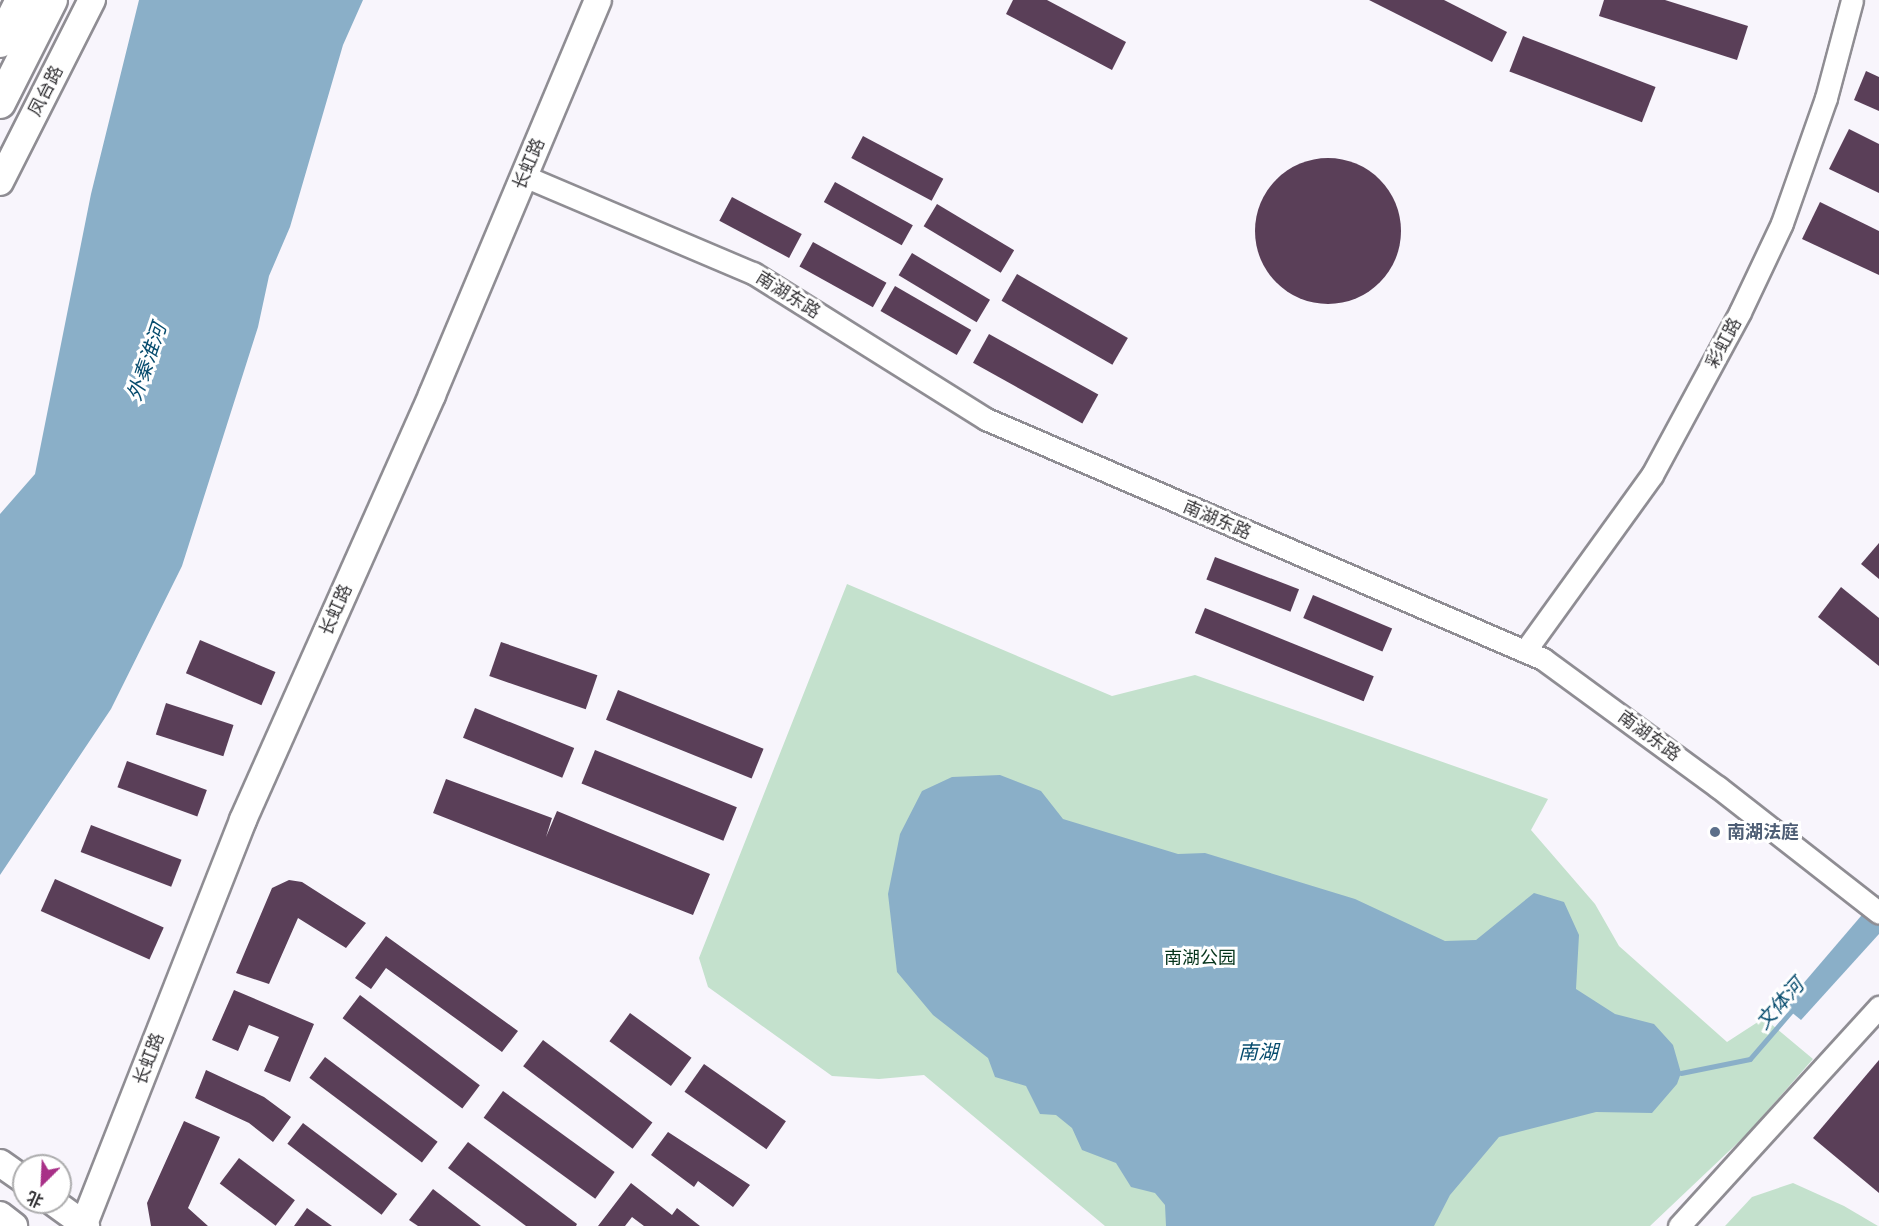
<!DOCTYPE html>
<html>
<head>
<meta charset="utf-8">
<style>
	body { margin:0 }
	#map { position:relative; width:1879px; height:1226px; overflow:hidden; background:#f8f5fc; font-family:"Public Sans","Noto Sans SC",sans-serif }
	div>[style] { position:absolute }
	.green>* { inset:0; background:#c4e1cd }
	.water>* { inset:0; background:#8aafc8 }
	.stream>* { height:4.5px; margin:-2.25px; padding:0 2.25px; transform-origin:2.25px; border-radius:2.25px; background:#8aafc8 }
	.building>* { inset:0; background:#5a3f58; transform-origin:0 0 }
	.round { border-radius:50% }
	.roads { filter:drop-shadow(2px 0 #8f8d93) drop-shadow(-2px 0 #8f8d93) drop-shadow(0 2px #8f8d93) drop-shadow(0 -2px #8f8d93) }
	.minor>* { height:21px; margin:-10.5px; padding:0 10.5px; transform-origin:10.5px; border-radius:10.5px; background:#fff }
	.major>* { height:26px; margin:-13px; padding:0 13px; transform-origin:13px; border-radius:13px; background:#fff }
	.highway>* { height:30px; margin:-15px; padding:0 15px; transform-origin:15px; border-radius:15px; background:#fff }
	.dots>* { width:16px; height:16px; translate:-50% -50%; box-sizing:border-box; border:3px solid #fff; border-radius:50% }
	span { translate:-50% -50%; white-space:nowrap; text-align:center; line-height:1.15; -webkit-text-stroke:6px #fff; paint-order:stroke }
	.street-label { font-size:18px; color:#333235 }
	.service-label { font-size:18px; color:#4e5e75; font-weight:700 }
	.left { translate:0 -50%; text-align:left }
	.park-label { font-size:18px; color:#05341b }
	.water-label { font-size:20px; color:#074c6e; font-style:italic }
	.north { position:absolute; left:12px; top:1154px; width:60px; height:60px; box-sizing:border-box; background:#fff; border:2px solid #adadae; border-radius:50%; rotate:204deg; font-size:16px; font-weight:700; line-height:24px; text-align:center; color:#333235 }
	.north::after { content:''; display:block; margin:auto; width:21px; height:27px; background:#a83087; clip-path:polygon(50% 0,100% 100%,50% 72%,0 100%) }
</style>
</head>
<body>
<div id="map">
	<div class="green">
		<div style="clip-path:polygon(847px 584px,1112px 696px,1195px 675px,1548px 799px,1531px 830px,1595px 904px,1619px 946px,1727px 1042px,1764px 1018px,1813px 1059px,1747px 1134px,1650px 1226px,1105px 1226px,924px 1075px,879px 1079px,832px 1076px,708px 987px,699px 958px)"></div>
		<div style="clip-path:polygon(1793px 1183px,1844px 1206px,1878px 1226px,1725px 1226px,1752px 1197px)"></div>
	</div>
	<div class="water">
		<div style="clip-path:polygon(139px 0,363px 0,343px 45px,290px 227px,269px 276px,258px 327px,182px 566px,111px 709px,0 875px,0 514px,35px 474px,91px 194px)"></div>
		<div style="clip-path:polygon(1000px 775px,1041px 791px,1063px 819px,1178px 854px,1205px 853px,1355px 899px,1445px 941px,1476px 940px,1534px 893px,1564px 902px,1579px 935px,1576px 989px,1615px 1014px,1654px 1024px,1673px 1045px,1681px 1073px,1677px 1084px,1652px 1113px,1596px 1112px,1499px 1137px,1450px 1195px,1434px 1226px,1166px 1226px,1165px 1205px,1155px 1193px,1131px 1187px,1116px 1163px,1082px 1150px,1072px 1128px,1056px 1115px,1040px 1114px,1026px 1086px,995px 1077px,988px 1058px,933px 1015px,897px 972px,888px 894px,900px 834px,922px 791px,952px 777px)"></div>
		<div style="clip-path:polygon(1879px 895px,1879px 934px,1801px 1020px,1784px 1006px)"></div>
	</div>
	<div class="stream">
		<div style="left:1681px;top:1073px;width:70px;rotate:-11.5deg"></div>
		<div style="left:1750px;top:1059px;width:66px;rotate:-49.3deg"></div>
	</div>
	<div class="building">
		<div style="clip-path:polygon(1013px 0,1047px 0,1126px 42px,1112px 70px,1006px 14px)"></div>
		<div style="clip-path:polygon(1369px 0,1444px 0,1507px 32px,1492px 62px)"></div>
		<div style="clip-path:polygon(1604px 0,1665px 0,1748px 26px,1737px 60px,1599px 16px)"></div>
		<div style="left:1523px;top:36px;width:142px;height:38px;rotate:21deg"></div>
		<div style="clip-path:polygon(1866px 71px,1879px 77px,1879px 111px,1854px 100px)"></div>
		<div style="clip-path:polygon(1849px 129px,1879px 144px,1879px 193px,1829px 169px)"></div>
		<div style="left:863px;top:136px;width:91px;height:25px;rotate:28deg"></div>
		<div class="round" style="left:1255px;top:158px;width:146px;height:146px"></div>
		<div style="left:835px;top:182px;width:89px;height:23px;rotate:29deg"></div>
		<div style="left:732px;top:197px;width:79px;height:27px;rotate:28deg"></div>
		<div style="clip-path:polygon(1820px 202px,1879px 231px,1879px 275px,1802px 239px)"></div>
		<div style="left:937px;top:204px;width:90px;height:26px;rotate:31deg"></div>
		<div style="left:813px;top:242px;width:84px;height:28px;rotate:29deg"></div>
		<div style="left:912px;top:253px;width:91px;height:26px;rotate:31deg"></div>
		<div style="left:1017px;top:274px;width:128px;height:31px;rotate:30deg"></div>
		<div style="left:895px;top:286px;width:88px;height:29px;rotate:30deg"></div>
		<div style="left:989px;top:334px;width:125px;height:33px;rotate:29deg"></div>
		<div style="clip-path:polygon(1879px 543px,1879px 579px,1861px 564px)"></div>
		<div style="left:1215px;top:557px;width:90px;height:24px;rotate:21deg"></div>
		<div style="clip-path:polygon(1841px 587px,1879px 618px,1879px 666px,1818px 617px)"></div>
		<div style="left:1313px;top:595px;width:86px;height:25px;rotate:23deg"></div>
		<div style="left:1205px;top:608px;width:182px;height:27px;rotate:22deg"></div>
		<div style="left:200px;top:640px;width:82px;height:36px;rotate:23deg"></div>
		<div style="left:501px;top:642px;width:102px;height:36px;rotate:19deg"></div>
		<div style="left:618px;top:690px;width:157px;height:32px;rotate:22deg"></div>
		<div style="left:166px;top:703px;width:71px;height:33px;rotate:18deg"></div>
		<div style="left:475px;top:708px;width:107px;height:32px;rotate:22deg"></div>
		<div style="left:595px;top:750px;width:153px;height:36px;rotate:22deg"></div>
		<div style="left:127px;top:761px;width:85px;height:28px;rotate:20deg"></div>
		<div style="clip-path:polygon(446px 779px,552px 818px,546px 837px,557px 811px,710px 874px,693px 915px,433px 813px)"></div>
		<div style="left:91px;top:825px;width:97px;height:29px;rotate:21deg"></div>
		<div style="left:55px;top:879px;width:119px;height:35px;rotate:24deg"></div>
		<div style="clip-path:polygon(289px 880px,302px 882px,366px 923px,346px 948px,298px 918px,269px 984px,236px 973px,272px 888px)"></div>
		<div style="clip-path:polygon(386px 936px,518px 1031px,502px 1052px,386px 968px,371px 989px,355px 978px)"></div>
		<div style="clip-path:polygon(234px 990px,314px 1024px,290px 1082px,264px 1071px,279px 1037px,249px 1025px,238px 1051px,212px 1040px)"></div>
		<div style="left:360px;top:995px;width:150px;height:29px;rotate:37deg"></div>
		<div style="left:630px;top:1013px;width:76px;height:35px;rotate:36deg"></div>
		<div style="left:543px;top:1040px;width:137px;height:33px;rotate:37deg"></div>
		<div style="left:325px;top:1057px;width:141px;height:26px;rotate:37deg"></div>
		<div style="clip-path:polygon(1879px 1060px,1879px 1193px,1813px 1138px)"></div>
		<div style="left:704px;top:1064px;width:100px;height:34px;rotate:35deg"></div>
		<div style="clip-path:polygon(206px 1070px,264px 1097px,291px 1117px,273px 1142px,249px 1123px,195px 1098px)"></div>
		<div style="left:503px;top:1091px;width:138px;height:33px;rotate:36deg"></div>
		<div style="clip-path:polygon(184px 1121px,220px 1137px,188px 1208px,208px 1226px,151px 1226px,147px 1203px)"></div>
		<div style="left:303px;top:1123px;width:118px;height:26px;rotate:37deg"></div>
		<div style="clip-path:polygon(668px 1132px,750px 1185px,733px 1207px,698px 1181px,694px 1187px,651px 1155px)"></div>
		<div style="clip-path:polygon(468px 1142px,577px 1224px,576px 1226px,526px 1226px,448px 1168px)"></div>
		<div style="left:239px;top:1158px;width:70px;height:32px;rotate:37deg"></div>
		<div style="clip-path:polygon(631px 1183px,672px 1215px,677px 1208px,700px 1226px,644px 1226px,632px 1217px,625px 1226px,598px 1226px)"></div>
		<div style="clip-path:polygon(433px 1189px,481px 1226px,418px 1226px,409px 1220px)"></div>
		<div style="clip-path:polygon(307px 1208px,332px 1226px,294px 1226px)"></div>
	</div>
	<div class="roads">
		<div class="minor">
			<div style="left:524px;top:176px;width:249px;rotate:23deg"></div>
			<div style="left:753px;top:273px;width:275px;rotate:32.1deg"></div>
			<div style="left:986px;top:419px;width:607px;rotate:23.31deg"></div>
			<div style="left:1543px;top:659px;width:217px;rotate:36.2deg"></div>
			<div style="left:1718px;top:787px;width:204px;rotate:38deg"></div>
			<div style="left:1525px;top:651px;width:217px;rotate:-54.2deg"></div>
			<div style="left:1652px;top:475px;width:185px;rotate:-61.6deg"></div>
			<div style="left:1740px;top:312px;width:98px;rotate:-64.7deg"></div>
			<div style="left:1782px;top:223px;width:133px;rotate:-70.6deg"></div>
			<div style="left:1826px;top:98px;width:101px;rotate:-75.1deg"></div>
			<div style="left:1679px;top:1226px;width:297px;rotate:-47.6deg"></div>
		</div>
		<div class="major">
			<div style="left:0;top:182px;width:204px;rotate:-63.2deg"></div>
			<div style="left:0;top:1163px;width:29px;rotate:35deg"></div>
			<div style="left:53px;top:1202px;width:41px;rotate:36deg"></div>
			<div style="left:0;top:1215px;width:18px;rotate:38deg"></div>
			<div style="left:84px;top:1224px;width:434px;rotate:-68.5deg"></div>
			<div style="left:243px;top:820px;width:465px;rotate:-66deg"></div>
			<div style="left:432px;top:395px;width:428px;rotate:-67.2deg"></div>
		</div>
		<div class="highway">
			<div style="left:0;top:42px;width:47px;rotate:-63.4deg"></div>
			<div style="left:0;top:103px;width:115px;rotate:-63.2deg"></div>
		</div>
	</div>
	<div class="dots">
		<div style="left:1715px;top:832px;background:#5c6f8a"></div>
	</div>
	<div class="street-label">
		<span style="left:46px;top:91px;rotate:-63deg">凤台路</span>
		<span style="left:529px;top:164px;rotate:-67deg">长虹路</span>
		<span style="left:788px;top:295px;rotate:32deg">南湖东路</span>
		<span style="left:1724px;top:343px;rotate:-62deg">彩虹路</span>
		<span style="left:1217px;top:520px;rotate:23deg">南湖东路</span>
		<span style="left:336px;top:610px;rotate:-66deg">长虹路</span>
		<span style="left:1649px;top:736px;rotate:36deg">南湖东路</span>
		<span style="left:149px;top:1059px;rotate:-69deg">长虹路</span>
	</div>
	<div class="service-label">
		<span class="left" style="left:1727px;top:832px">南湖法庭</span>
	</div>
	<div class="park-label">
		<span style="left:1200px;top:958px">南湖公园</span>
	</div>
	<div class="water-label">
		<span style="left:147px;top:362px;rotate:-71deg">外秦淮河</span>
		<span style="left:1780px;top:1004px;rotate:-48deg">文体河</span>
		<span style="left:1258px;top:1052px">南湖</span>
	</div>
	<div class="north">北</div>
</div>
</body>
</html>
